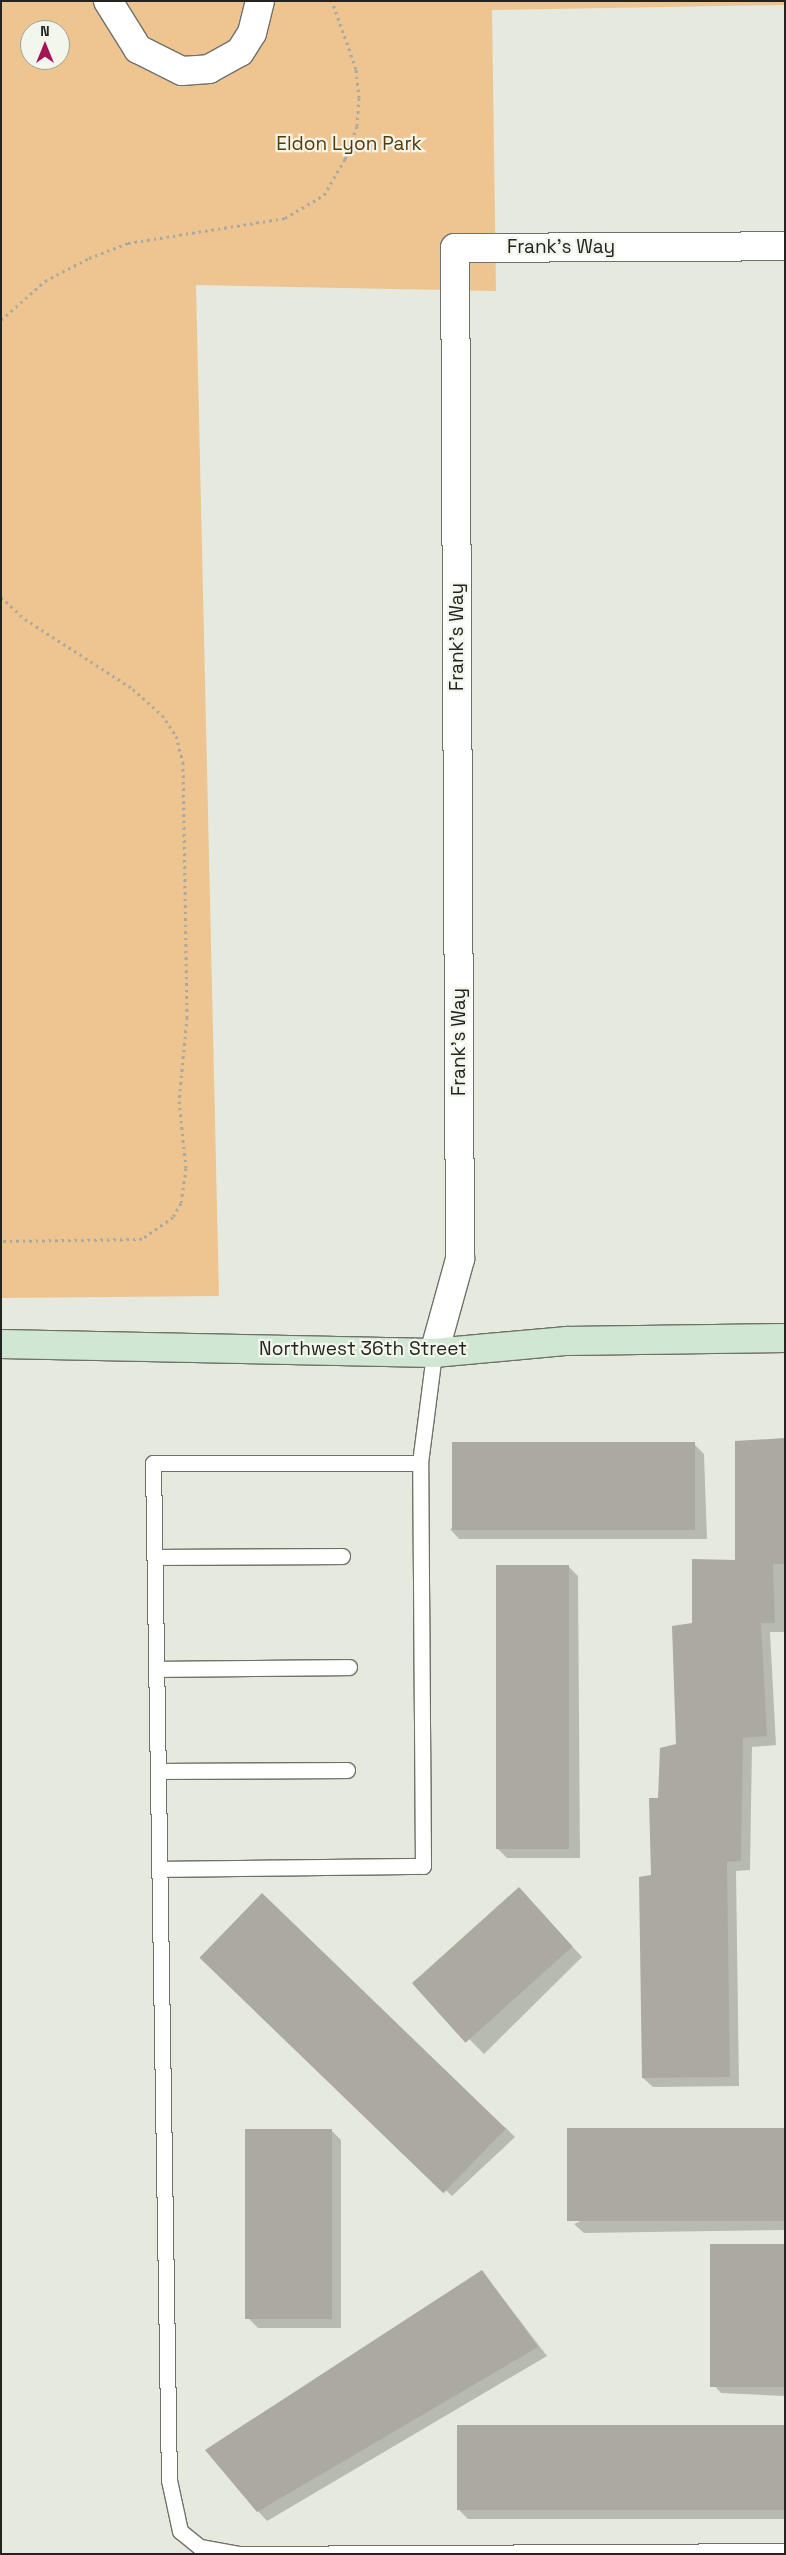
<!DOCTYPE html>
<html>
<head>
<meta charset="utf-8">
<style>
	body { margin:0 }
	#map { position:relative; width:786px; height:2555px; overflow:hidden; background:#e5e9de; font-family:"Space Grotesk",sans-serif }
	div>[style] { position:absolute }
	.green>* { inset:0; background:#eec590 }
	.shadow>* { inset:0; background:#0003 }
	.building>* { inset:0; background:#acaaa0; transform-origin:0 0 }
	.path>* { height:3px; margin-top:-1.5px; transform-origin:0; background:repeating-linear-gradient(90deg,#a7aaa2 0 2.5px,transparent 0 6.5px) }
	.roads { filter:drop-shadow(1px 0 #6f7269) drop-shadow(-1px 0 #6f7269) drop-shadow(0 1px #6f7269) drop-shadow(0 -1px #6f7269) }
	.lane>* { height:15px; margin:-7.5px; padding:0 7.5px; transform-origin:7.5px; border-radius:7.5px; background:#fff }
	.street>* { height:28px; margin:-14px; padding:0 14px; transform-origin:14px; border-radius:14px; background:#fff }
	.secondary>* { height:28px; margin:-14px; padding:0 14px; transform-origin:14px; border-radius:14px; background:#d0e7d3 }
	span { translate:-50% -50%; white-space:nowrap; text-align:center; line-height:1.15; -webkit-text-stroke:4.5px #f2f6eb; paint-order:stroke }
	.park-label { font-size:19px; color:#573a0b }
	.street-label { font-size:19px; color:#232420 }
	.frame { position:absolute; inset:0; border:2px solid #232420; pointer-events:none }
	.north { position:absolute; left:20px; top:20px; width:50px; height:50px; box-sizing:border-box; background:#f2f6eb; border:1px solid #9fa29a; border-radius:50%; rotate:0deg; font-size:14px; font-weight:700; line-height:20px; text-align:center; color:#232420 }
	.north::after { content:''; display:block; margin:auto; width:18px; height:22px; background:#a51455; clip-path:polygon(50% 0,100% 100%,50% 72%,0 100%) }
</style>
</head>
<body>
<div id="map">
	<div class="green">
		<div style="clip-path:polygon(evenodd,1px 1px,785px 1px,785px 5px,492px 10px,496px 291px,196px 285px,219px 1296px,1px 1298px,1px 1px,30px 30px,60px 30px,60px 60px,30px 60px,30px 30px)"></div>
	</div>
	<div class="shadow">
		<div style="clip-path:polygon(785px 1440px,784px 1632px,770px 1632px,776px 1745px,752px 1747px,750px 1870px,736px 1871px,739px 2086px,653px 2087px,643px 2078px,652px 1876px,659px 1799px,677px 1745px,693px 1624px,736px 1562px)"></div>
		<div style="clip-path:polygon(694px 1444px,704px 1454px,707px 1539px,459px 1539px,450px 1529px)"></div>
		<div style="clip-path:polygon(569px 1567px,578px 1576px,580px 1858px,507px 1858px,498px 1849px)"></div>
		<div style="clip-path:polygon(528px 1898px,582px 1957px,484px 2054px,413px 1982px)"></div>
		<div style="clip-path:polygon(208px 1964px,506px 2128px,515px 2137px,452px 2196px)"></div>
		<div style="clip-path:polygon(785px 2129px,785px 2230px,584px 2233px,574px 2224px)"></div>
		<div style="clip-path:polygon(331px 2130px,341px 2140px,341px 2328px,258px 2328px,248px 2318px)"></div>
		<div style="clip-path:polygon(785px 2245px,785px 2396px,721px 2393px,712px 2383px)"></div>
		<div style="clip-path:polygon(482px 2271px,547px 2356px,267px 2521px,258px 2511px)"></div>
		<div style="clip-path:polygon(785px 2428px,785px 2519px,468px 2519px,458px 2509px)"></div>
	</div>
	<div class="building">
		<div style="clip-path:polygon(785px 1438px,785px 1564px,773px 1564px,775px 1623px,761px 1623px,767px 1736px,743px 1738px,741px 1861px,727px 1862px,730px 2077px,642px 2078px,639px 1877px,651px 1875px,649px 1798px,658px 1798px,660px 1748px,676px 1744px,672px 1626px,692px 1623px,692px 1559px,735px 1560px,735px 1441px)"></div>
		<div style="left:452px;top:1442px;width:243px;height:88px"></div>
		<div style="left:569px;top:1565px;width:284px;height:73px;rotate:90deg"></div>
		<div style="left:519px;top:1887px;width:80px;height:144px;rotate:48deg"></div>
		<div style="left:262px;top:1893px;width:339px;height:90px;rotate:44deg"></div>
		<div style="left:785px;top:2128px;width:93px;height:218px;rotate:90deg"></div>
		<div style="left:245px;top:2129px;width:87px;height:190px"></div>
		<div style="left:785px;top:2244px;width:143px;height:75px;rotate:90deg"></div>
		<div style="clip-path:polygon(482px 2270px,538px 2347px,257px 2512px,205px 2450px)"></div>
		<div style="left:457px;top:2425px;width:328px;height:85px"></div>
	</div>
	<div class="path">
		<div style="left:1px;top:320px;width:59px;rotate:-41.6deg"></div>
		<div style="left:45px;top:281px;width:50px;rotate:-27.6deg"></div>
		<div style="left:89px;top:258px;width:42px;rotate:-21deg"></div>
		<div style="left:128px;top:243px;width:159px;rotate:-9deg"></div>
		<div style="left:285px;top:218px;width:45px;rotate:-30.5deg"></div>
		<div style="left:324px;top:195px;width:42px;rotate:-59.7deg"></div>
		<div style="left:345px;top:159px;width:35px;rotate:-70deg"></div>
		<div style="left:357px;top:126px;width:28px;rotate:-86deg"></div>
		<div style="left:359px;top:98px;width:29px;rotate:-96deg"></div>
		<div style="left:356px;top:69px;width:72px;rotate:-109.4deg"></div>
		<div style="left:1px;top:597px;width:33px;rotate:43deg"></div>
		<div style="left:25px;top:619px;width:129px;rotate:32.9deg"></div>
		<div style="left:133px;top:689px;width:39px;rotate:42deg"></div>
		<div style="left:162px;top:715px;width:25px;rotate:56deg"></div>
		<div style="left:176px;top:736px;width:27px;rotate:75deg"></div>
		<div style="left:183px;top:762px;width:255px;rotate:89.1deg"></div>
		<div style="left:187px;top:1017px;width:84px;rotate:95.4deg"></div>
		<div style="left:179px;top:1101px;width:67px;rotate:84deg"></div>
		<div style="left:186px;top:1168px;width:35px;rotate:98deg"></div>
		<div style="left:181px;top:1203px;width:16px;rotate:120deg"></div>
		<div style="left:173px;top:1217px;width:38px;rotate:145deg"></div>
		<div style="left:142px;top:1239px;width:141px;rotate:179.2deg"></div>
	</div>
	<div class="roads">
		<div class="lane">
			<div style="left:420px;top:1463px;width:267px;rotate:180deg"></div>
			<div style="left:153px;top:1463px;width:1017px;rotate:89.1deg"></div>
			<div style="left:169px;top:2480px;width:52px;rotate:77.8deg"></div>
			<div style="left:180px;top:2531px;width:26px;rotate:39deg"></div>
			<div style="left:200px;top:2547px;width:39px;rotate:10deg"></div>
			<div style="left:238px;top:2554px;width:547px;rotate:-0.31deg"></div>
			<div style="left:156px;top:1557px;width:186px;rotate:-0.3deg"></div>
			<div style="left:157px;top:1669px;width:192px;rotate:-0.6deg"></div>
			<div style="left:160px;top:1771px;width:187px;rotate:-0.3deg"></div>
			<div style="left:160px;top:1869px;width:263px;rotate:-0.7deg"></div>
			<div style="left:423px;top:1866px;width:403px;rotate:-90.4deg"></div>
			<div style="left:420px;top:1463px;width:111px;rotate:-82.7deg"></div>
		</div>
		<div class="street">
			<div style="left:108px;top:1px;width:57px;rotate:58deg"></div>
			<div style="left:138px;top:49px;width:49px;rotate:26.6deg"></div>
			<div style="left:182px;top:71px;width:27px;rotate:-4deg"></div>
			<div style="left:209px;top:69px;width:35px;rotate:-29deg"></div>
			<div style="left:240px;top:52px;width:22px;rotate:-58deg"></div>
			<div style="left:252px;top:33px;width:33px;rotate:-76deg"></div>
			<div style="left:434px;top:1353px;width:98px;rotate:-74.5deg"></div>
			<div style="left:460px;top:1259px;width:1011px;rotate:-90.28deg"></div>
			<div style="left:455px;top:248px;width:330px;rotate:-0.3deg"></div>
		</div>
		<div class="secondary">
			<div style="left:1px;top:1344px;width:433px;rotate:1.2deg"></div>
			<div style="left:434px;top:1353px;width:134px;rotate:-5.2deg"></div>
			<div style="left:567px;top:1341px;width:218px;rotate:-0.8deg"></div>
		</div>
	</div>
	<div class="park-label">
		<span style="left:349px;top:144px">Eldon Lyon Park</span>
	</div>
	<div class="street-label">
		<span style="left:561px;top:247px">Frank's Way</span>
		<span style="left:457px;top:637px;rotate:-90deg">Frank's Way</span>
		<span style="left:459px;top:1042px;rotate:-90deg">Frank's Way</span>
		<span style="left:363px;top:1349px">Northwest 36th Street</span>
	</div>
	<div class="frame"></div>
	<div class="north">N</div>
</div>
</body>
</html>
